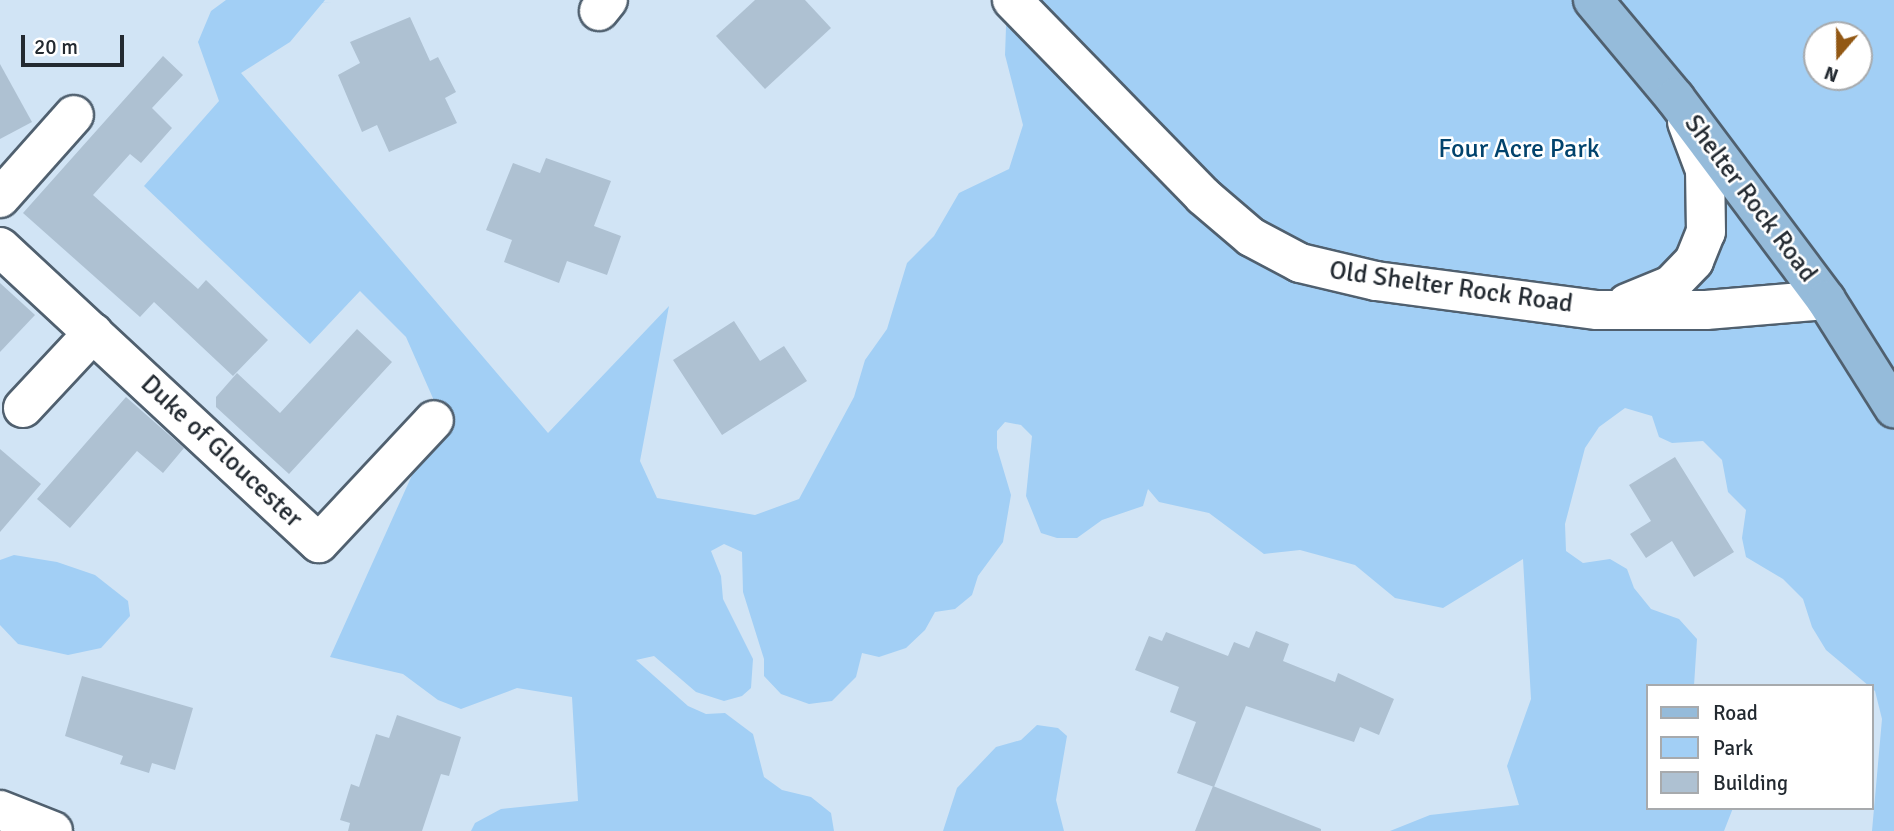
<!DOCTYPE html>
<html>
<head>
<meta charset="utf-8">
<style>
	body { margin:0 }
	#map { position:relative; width:1894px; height:831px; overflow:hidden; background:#d1e4f5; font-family:Signika,sans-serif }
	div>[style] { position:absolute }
	.green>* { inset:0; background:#a2cff5 }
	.building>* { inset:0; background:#aec1d2 }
	.roads { filter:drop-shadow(2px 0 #50606f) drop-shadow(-2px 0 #50606f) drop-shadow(0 2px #50606f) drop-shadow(0 -2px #50606f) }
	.minor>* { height:38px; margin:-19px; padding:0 19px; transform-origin:19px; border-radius:19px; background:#fff }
	.major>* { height:38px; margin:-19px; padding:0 19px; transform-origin:19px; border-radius:19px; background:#95bbda }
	span { translate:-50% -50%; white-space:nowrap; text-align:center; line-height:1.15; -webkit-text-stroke:5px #fff; paint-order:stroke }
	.park-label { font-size:26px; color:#01436d }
	.street-label { font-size:26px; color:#232a31 }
	.legend { position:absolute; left:1646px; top:684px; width:228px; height:126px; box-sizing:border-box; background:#fff; border:2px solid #a7aaad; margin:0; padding:9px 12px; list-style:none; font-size:21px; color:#232a31 }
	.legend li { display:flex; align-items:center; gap:14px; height:35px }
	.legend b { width:35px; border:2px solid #a7aaad }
	.north { position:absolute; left:1803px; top:21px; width:70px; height:70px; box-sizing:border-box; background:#fff; border:2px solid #a7aaad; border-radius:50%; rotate:200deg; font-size:19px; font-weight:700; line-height:28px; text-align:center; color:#232a31 }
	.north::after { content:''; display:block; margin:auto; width:24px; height:32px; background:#925814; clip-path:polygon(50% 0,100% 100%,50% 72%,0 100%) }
	.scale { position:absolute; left:21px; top:35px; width:103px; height:32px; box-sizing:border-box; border:4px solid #232a31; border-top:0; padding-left:9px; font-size:21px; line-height:24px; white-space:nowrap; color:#232a31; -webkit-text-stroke:5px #fff; paint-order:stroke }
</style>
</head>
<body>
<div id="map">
	<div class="green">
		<div style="clip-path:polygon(evenodd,226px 0,325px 0,290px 42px,241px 73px,548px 433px,669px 306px,640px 461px,657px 498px,755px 515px,799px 499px,854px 397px,865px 360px,887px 329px,907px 263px,934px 236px,959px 193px,1009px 169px,1023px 125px,1005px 55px,1007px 0,1894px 0,1894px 831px,1872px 831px,1882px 719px,1875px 691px,1826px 650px,1812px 627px,1803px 599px,1783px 579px,1746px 557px,1742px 538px,1746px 510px,1728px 492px,1722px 460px,1703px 441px,1672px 443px,1659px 437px,1652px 416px,1625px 408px,1599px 427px,1585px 448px,1565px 524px,1566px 551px,1583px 563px,1610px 559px,1627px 569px,1634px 588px,1651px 609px,1679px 619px,1697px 639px,1694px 686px,1647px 686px,1647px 808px,1733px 808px,1724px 831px,1390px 831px,1430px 815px,1519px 805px,1507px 766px,1531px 699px,1523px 559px,1443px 608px,1395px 598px,1355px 565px,1300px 550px,1264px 554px,1209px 513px,1159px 502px,1148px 489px,1143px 506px,1102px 520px,1077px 538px,1057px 538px,1041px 533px,1026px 496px,1032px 436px,1021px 425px,1005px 422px,997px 431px,997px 448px,1011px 495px,1003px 542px,978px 576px,972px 595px,955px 609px,935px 612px,925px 630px,906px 648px,879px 657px,862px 653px,856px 677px,832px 701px,809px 704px,781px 694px,764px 676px,764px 659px,743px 592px,742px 552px,724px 544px,711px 551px,721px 576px,723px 599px,753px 659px,751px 688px,742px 696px,724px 701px,696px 692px,654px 656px,636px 660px,688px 706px,706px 714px,725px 713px,753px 734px,764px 777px,782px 790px,811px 797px,831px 813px,834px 831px,471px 831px,475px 823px,501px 809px,578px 801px,572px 697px,517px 688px,461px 709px,438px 700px,403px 674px,330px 657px,422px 453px,443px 421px,406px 337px,360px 291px,310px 344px,144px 186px,219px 101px,198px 42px,211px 11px,226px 0,1817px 35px,1859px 35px,1859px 77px,1817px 77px,1817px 35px)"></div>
		<div style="clip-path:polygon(14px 555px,57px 562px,95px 575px,128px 601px,130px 616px,101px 648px,68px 655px,18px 644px,0 625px,0 560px)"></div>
		<div style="clip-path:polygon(1037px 725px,1058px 728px,1067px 736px,1056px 800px,1064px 831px,943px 831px,957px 788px,996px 747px,1021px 740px)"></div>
	</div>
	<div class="building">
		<div style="clip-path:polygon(755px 0,805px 0,831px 28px,765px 89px,716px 36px)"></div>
		<div style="clip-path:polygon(410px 17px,430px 61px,438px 57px,456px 92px,445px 98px,457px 123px,389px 152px,377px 125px,362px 132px,338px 75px,360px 63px,350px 42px)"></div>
		<div style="clip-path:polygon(163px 56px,183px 75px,152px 108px,172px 128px,141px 163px,130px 154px,93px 195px,198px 289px,206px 280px,268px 340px,233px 376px,154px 302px,140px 317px,23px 213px)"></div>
		<div style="clip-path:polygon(0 64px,32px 122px,0 139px)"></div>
		<div style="clip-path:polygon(546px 158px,611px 181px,594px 226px,621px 236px,607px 275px,567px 261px,559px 283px,504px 262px,512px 240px,486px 230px,513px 163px,540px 173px)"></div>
		<div style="clip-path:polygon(0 283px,35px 315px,0 352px)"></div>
		<div style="clip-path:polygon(734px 321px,760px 361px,784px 346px,807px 381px,722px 435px,673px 360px)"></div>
		<div style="clip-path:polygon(357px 329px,392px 362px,289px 474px,216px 407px,216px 397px,237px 373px,280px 413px)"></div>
		<div style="clip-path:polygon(126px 397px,184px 448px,163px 473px,137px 451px,70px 528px,37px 499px)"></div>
		<div style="clip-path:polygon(0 449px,41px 484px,0 532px)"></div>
		<div style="clip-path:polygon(1675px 457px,1734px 552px,1694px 577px,1672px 541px,1646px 558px,1630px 534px,1651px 521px,1629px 485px)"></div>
		<div style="clip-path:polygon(1256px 631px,1289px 644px,1283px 661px,1335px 682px,1338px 673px,1394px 699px,1379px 735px,1360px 727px,1354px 742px,1246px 706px,1214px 787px,1177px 773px,1196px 722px,1170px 712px,1179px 687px,1135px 670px,1149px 636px,1162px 641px,1166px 632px,1228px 656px,1234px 642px,1249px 648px)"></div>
		<div style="clip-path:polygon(82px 676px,193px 708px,175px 770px,152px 763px,149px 773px,120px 764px,123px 756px,65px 736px)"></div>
		<div style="clip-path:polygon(397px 715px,461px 737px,449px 776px,441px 774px,422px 831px,348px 831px,350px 823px,340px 820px,351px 784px,359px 787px,376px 734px,389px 738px)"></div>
		<div style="clip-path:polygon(1213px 786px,1321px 829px,1321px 831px,1195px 831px)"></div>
	</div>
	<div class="roads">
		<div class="minor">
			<div style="left:1012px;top:0;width:274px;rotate:45.7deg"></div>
			<div style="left:1203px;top:196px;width:63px;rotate:40.5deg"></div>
			<div style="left:1251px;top:237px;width:55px;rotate:28deg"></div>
			<div style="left:1300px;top:263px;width:78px;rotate:13.3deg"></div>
			<div style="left:1376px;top:281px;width:223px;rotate:7.5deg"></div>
			<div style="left:1597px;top:310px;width:109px"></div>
			<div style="left:1706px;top:310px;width:120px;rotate:-4.8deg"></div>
			<div style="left:599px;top:11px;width:14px;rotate:-51deg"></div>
			<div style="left:0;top:198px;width:111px;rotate:-48.3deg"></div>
			<div style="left:0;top:247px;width:435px;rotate:42.9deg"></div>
			<div style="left:319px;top:543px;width:168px;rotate:-46.9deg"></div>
			<div style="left:1627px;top:303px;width:48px;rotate:-22.2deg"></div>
			<div style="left:1671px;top:285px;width:33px;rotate:-46deg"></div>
			<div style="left:1694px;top:261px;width:31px;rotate:-68deg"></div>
			<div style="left:1706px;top:232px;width:62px;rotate:-90.9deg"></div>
			<div style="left:1705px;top:170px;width:51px;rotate:-110.6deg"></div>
			<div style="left:23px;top:408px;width:103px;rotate:-47deg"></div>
			<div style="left:0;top:810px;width:57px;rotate:21.6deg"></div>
		</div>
		<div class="major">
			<div style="left:1593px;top:0;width:128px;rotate:50.1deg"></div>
			<div style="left:1675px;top:98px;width:252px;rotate:53.2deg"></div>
			<div style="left:1826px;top:300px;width:128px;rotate:57.8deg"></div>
		</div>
	</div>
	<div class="park-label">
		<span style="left:1519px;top:150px">Four Acre Park</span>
	</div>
	<div class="street-label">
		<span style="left:1750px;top:199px;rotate:53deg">Shelter Rock Road</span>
		<span style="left:1451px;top:288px;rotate:8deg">Old Shelter Rock Road</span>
		<span style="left:221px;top:452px;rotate:43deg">Duke of Gloucester</span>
	</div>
	<ul class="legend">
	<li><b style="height:9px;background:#95bbda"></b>Road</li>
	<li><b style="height:19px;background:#a2cff5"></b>Park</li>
	<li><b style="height:19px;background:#aec1d2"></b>Building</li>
	</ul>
	<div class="north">N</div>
	<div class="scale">20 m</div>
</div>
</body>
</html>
